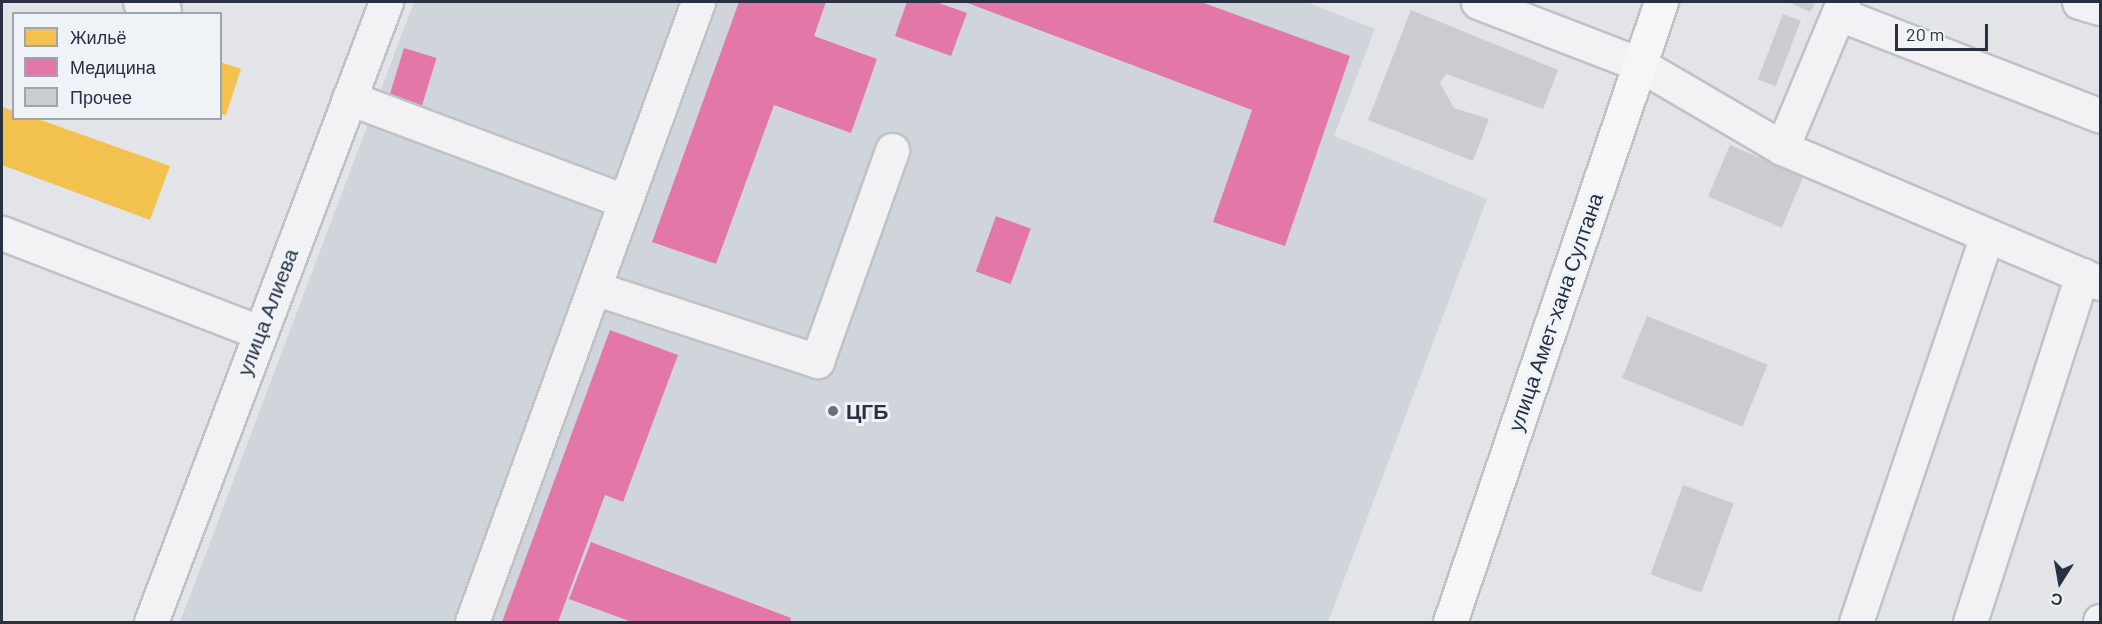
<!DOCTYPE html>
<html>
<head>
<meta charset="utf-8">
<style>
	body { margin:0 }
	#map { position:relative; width:2102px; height:624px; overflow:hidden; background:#e2e4e7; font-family:Barlow,sans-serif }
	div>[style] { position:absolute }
	.built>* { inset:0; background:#d0d4db }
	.homes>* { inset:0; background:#f2c14e }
	.health>* { inset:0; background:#e377a8; transform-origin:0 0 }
	.building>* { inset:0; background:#caccd0; transform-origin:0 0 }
	.roads { filter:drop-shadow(2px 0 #c0c2c5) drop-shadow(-2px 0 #c0c2c5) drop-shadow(0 2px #c0c2c5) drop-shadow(0 -2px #c0c2c5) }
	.minor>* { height:33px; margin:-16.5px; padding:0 16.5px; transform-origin:16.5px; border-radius:16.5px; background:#f2f2f4 }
	.major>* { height:33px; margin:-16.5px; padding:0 16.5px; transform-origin:16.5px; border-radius:16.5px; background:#f6f6f7 }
	.dots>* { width:16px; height:16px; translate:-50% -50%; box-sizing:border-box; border:3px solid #eff3f7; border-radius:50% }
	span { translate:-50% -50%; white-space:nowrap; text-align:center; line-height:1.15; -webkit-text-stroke:6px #eff3f7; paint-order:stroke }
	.street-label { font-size:21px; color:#283142 }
	.poi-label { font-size:21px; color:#283142; font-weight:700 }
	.left { translate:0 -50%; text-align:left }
	.frame { position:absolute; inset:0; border:3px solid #283142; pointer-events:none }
	.legend { position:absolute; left:12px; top:12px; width:210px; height:108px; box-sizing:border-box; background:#eff3f7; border:2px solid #9fa5af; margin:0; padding:8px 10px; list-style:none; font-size:18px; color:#283142 }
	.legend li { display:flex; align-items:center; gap:12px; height:30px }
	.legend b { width:30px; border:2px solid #9fa5af }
	.north { position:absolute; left:2030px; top:552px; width:60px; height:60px; -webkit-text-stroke:4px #eff3f7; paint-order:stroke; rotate:191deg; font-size:16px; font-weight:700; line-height:24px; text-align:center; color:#283142 }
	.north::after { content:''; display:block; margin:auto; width:21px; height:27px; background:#283142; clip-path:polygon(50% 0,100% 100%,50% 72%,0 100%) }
	.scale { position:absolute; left:1895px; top:24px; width:93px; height:27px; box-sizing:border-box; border:3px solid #283142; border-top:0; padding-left:8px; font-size:18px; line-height:21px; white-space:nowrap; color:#283142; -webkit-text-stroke:4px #eff3f7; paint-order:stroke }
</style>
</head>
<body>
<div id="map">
	<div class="built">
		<div style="clip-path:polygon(414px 2px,1306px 2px,1375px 29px,1334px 136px,1487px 199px,1328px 622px,180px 622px)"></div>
	</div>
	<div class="homes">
		<div style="clip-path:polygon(220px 62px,241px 69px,226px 115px,220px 114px)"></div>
		<div style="clip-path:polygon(2px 107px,14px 111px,14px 118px,35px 118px,170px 166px,150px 220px,2px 165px)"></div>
	</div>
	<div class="health">
		<div style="clip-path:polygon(739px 2px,826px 2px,814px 36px,877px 59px,851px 133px,774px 105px,716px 264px,652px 242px)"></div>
		<div style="clip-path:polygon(907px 2px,936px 2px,967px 13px,951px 56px,895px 36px)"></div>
		<div style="clip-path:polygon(965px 2px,1201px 2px,1350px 56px,1285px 246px,1213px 222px,1252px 110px)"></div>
		<div style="left:404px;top:48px;width:34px;height:52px;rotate:17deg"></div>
		<div style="left:996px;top:216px;width:37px;height:59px;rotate:20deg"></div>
		<div style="clip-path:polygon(610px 330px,678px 355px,623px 502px,605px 495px,558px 622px,502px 622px)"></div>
		<div style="clip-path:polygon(591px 542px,791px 618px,790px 622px,632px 622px,569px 599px)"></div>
	</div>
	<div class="building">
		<div style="clip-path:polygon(1789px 2px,1816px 2px,1810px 12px)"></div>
		<div style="clip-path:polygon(1411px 10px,1558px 70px,1543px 109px,1446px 74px,1440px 83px,1454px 108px,1489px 119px,1473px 161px,1368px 120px)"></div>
		<div style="left:1783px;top:14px;width:19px;height:70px;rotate:21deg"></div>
		<div style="left:1730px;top:145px;width:80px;height:56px;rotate:23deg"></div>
		<div style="left:1647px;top:316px;width:130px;height:67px;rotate:22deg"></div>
		<div style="left:1683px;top:485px;width:54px;height:95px;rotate:20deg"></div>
	</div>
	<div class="roads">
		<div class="minor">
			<div style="left:140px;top:2px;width:25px;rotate:18deg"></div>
			<div style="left:1478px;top:2px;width:173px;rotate:21.1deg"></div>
			<div style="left:1639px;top:64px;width:166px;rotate:30.4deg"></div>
			<div style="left:1782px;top:148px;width:345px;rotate:23deg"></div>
			<div style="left:2079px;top:2px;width:22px;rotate:16deg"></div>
			<div style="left:1839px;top:14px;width:280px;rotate:21.3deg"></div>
			<div style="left:349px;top:98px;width:295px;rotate:20.5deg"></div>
			<div style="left:1782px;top:148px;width:158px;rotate:-67.3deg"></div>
			<div style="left:2px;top:233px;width:275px;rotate:21.1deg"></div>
			<div style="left:594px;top:288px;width:235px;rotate:18.1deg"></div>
			<div style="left:817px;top:361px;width:224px;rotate:-70.4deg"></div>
			<div style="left:151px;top:622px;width:663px;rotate:-69.24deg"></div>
			<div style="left:472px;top:622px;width:660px;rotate:-69.97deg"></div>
			<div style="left:1856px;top:622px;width:406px;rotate:-71.3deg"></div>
			<div style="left:1970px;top:622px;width:365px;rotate:-72.1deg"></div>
			<div style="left:2100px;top:622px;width:1px;rotate:-90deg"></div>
		</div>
		<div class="major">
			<div style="left:1450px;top:622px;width:655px;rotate:-71.21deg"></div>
		</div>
	</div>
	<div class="dots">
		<div style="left:833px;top:411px;background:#69707c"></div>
	</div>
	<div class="street-label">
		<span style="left:267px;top:312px;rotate:-69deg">улица Алиева</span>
		<span style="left:1555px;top:312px;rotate:-71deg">улица Амет-хана Султана</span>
	</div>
	<div class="poi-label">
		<span class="left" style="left:846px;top:411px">ЦГБ</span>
	</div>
	<div class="frame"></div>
	<ul class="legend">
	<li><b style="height:16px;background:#f2c14e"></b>Жильё</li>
	<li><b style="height:16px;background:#e377a8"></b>Медицина</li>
	<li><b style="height:16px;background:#caccd0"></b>Прочее</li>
	</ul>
	<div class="north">С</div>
	<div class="scale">20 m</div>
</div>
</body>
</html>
